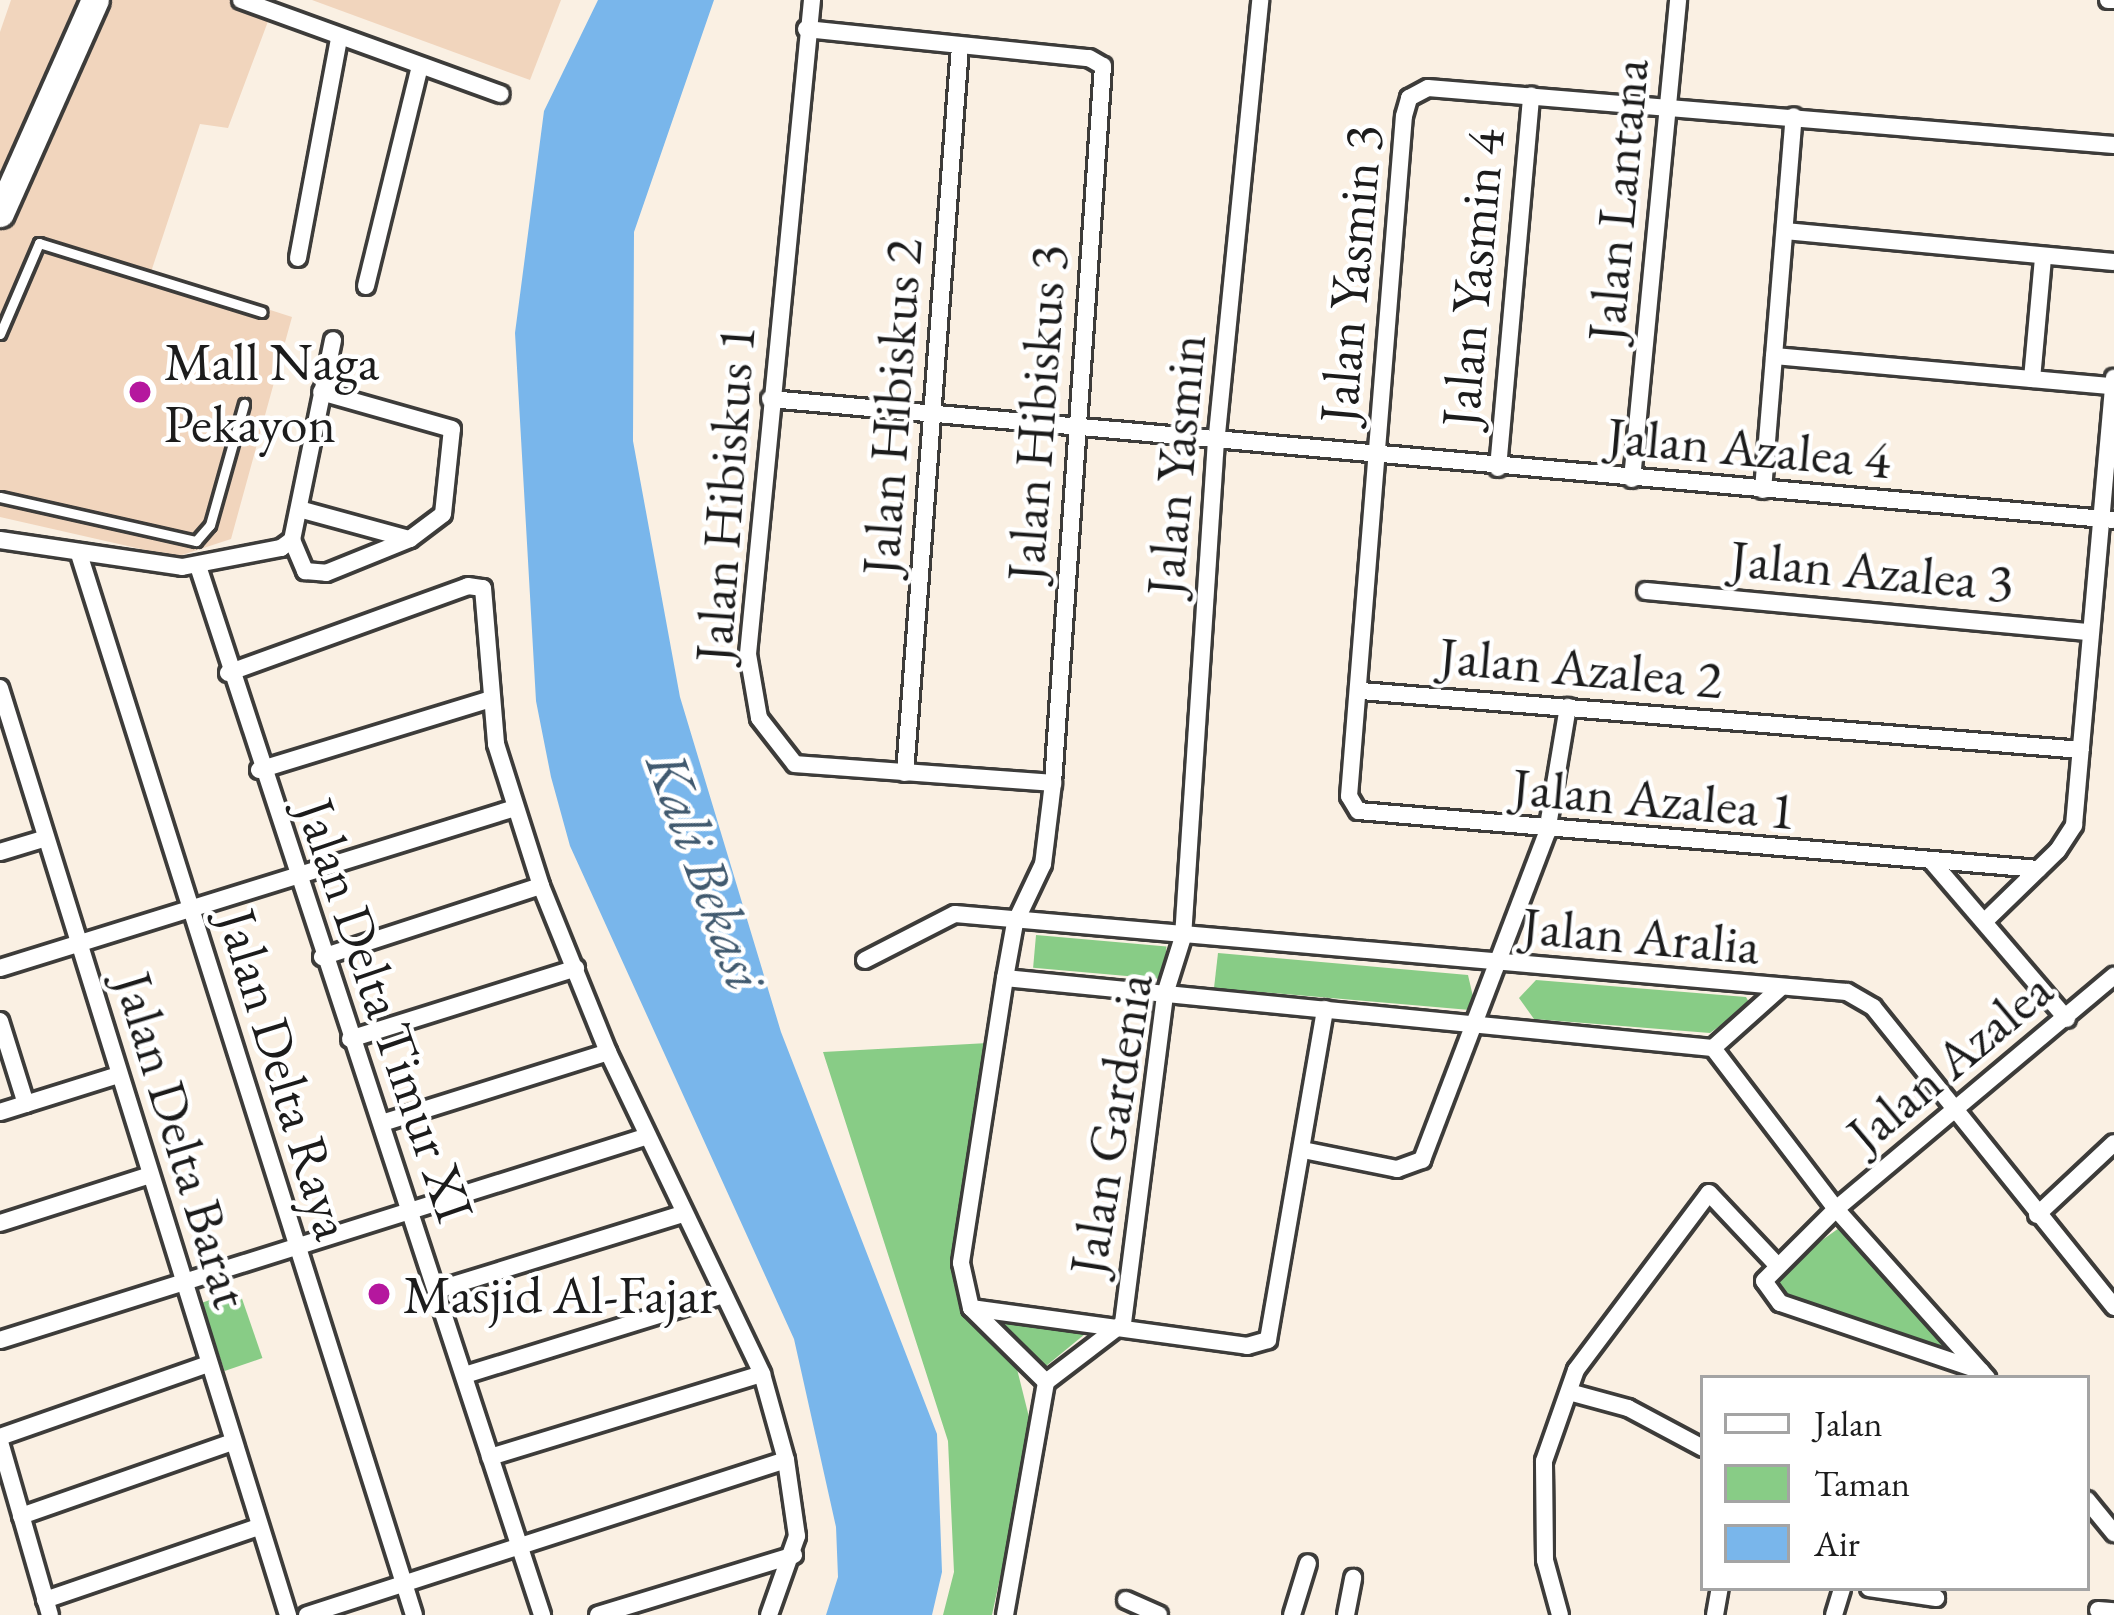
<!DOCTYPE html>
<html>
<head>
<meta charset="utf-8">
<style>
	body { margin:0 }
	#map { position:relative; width:2114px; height:1615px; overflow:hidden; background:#faf0e3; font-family:"EB Garamond",serif }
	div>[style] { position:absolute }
	.built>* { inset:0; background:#f1d5bd }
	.green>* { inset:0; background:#88cc86; transform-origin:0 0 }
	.water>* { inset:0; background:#79b6eb }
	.roads { filter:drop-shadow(3px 0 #3d3c3a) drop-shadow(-3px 0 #3d3c3a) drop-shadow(0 3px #3d3c3a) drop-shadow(0 -3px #3d3c3a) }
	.service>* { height:9px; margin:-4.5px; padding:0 4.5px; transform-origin:4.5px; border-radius:4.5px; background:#fff }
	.minor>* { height:16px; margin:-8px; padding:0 8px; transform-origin:8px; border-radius:8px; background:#fff }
	.primary>* { height:27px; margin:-13.5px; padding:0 13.5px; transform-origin:13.5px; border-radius:13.5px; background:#fff }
	.dots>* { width:33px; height:33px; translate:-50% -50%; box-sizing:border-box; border:6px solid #fff; border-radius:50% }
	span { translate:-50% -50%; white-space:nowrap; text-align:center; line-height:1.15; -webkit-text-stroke:9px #fff; paint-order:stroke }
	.street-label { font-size:54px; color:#1c1c1c }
	.poi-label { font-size:54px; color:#1c1c1c }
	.left { translate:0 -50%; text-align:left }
	.water-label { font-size:57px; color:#415a6f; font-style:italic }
	.legend { position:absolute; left:1700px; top:1375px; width:390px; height:216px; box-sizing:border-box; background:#fff; border:3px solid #a4a4a4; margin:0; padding:15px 21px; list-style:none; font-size:36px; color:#1c1c1c }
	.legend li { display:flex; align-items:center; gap:24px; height:60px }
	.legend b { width:60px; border:3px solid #a4a4a4 }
</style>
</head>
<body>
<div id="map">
	<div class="built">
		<div style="clip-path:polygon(11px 0,276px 0,228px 128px,200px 124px,151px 272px,292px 317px,231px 539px,176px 557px,0 517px,0 32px)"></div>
		<div style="clip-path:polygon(312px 0,561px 0,530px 80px)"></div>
	</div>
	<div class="green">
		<div style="left:1036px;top:935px;width:131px;height:33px;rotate:5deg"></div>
		<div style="clip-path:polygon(1218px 953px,1468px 975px,1474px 1001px,1470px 1010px,1214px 988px)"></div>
		<div style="clip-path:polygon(1536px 980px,1746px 997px,1750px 1004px,1710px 1033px,1534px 1019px,1519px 998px)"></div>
		<div style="clip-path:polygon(988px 1043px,957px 1270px,971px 1321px,1017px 1369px,1032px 1429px,992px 1615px,943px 1615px,954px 1572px,948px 1441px,823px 1052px)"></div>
		<div style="clip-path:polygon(1842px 1226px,1957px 1354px,1775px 1296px,1777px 1272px)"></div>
		<div style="left:239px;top:1290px;width:72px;height:40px;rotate:71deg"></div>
		<div style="clip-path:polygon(998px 1319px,1085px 1334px,1040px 1371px)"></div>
	</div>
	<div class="water">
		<div style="clip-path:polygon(598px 0,714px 0,634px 232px,633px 441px,680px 697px,781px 1032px,937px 1434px,942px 1572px,932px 1615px,826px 1615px,838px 1577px,836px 1527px,794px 1339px,570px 846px,551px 777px,536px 701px,515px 333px,544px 111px)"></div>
	</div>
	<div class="roads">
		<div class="service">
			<div style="left:0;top:334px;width:99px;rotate:-66.8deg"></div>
			<div style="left:39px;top:243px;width:233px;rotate:17.2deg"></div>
			<div style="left:0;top:497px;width:201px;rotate:12.7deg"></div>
			<div style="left:196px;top:541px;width:21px;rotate:-49deg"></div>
			<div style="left:210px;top:525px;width:126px;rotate:-74.3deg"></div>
		</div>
		<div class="minor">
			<div style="left:241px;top:0;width:276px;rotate:19.9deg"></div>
			<div style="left:812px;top:0;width:657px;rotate:95.59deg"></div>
			<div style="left:748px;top:654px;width:65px;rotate:80.2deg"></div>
			<div style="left:759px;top:718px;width:58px;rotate:52deg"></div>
			<div style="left:795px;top:764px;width:259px;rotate:4.2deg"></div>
			<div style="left:2108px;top:0;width:6px"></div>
			<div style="left:806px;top:29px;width:284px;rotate:5.9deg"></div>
			<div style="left:1089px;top:58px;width:16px;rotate:30deg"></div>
			<div style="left:1103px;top:66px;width:719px;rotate:93.99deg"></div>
			<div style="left:1053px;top:783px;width:82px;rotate:97deg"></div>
			<div style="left:1043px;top:864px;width:65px;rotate:115.4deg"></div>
			<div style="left:1015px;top:923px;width:56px;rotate:100.3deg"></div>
			<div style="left:1005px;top:978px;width:288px;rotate:98.8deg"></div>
			<div style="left:961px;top:1263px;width:46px;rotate:77.5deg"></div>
			<div style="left:971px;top:1308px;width:279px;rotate:7.8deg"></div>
			<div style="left:1247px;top:1346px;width:22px;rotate:-16deg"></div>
			<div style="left:1268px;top:1340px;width:336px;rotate:-80.2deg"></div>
			<div style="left:1785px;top:231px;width:330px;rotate:5.4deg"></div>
			<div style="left:298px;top:258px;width:223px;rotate:-79.4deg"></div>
			<div style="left:366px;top:286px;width:222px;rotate:-76.2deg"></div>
			<div style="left:1774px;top:356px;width:340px;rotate:5.1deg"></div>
			<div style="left:2032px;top:379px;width:122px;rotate:-84.8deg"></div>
			<div style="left:770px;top:399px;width:1349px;rotate:5.14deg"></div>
			<div style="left:1498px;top:468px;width:374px;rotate:-84.9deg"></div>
			<div style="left:1632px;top:479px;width:481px;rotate:-84.5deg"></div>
			<div style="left:1763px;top:490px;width:375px;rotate:-85.3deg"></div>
			<div style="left:299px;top:509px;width:114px;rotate:15.3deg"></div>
			<div style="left:0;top:540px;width:184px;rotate:8.4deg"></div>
			<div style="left:182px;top:567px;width:101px;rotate:-10.9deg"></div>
			<div style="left:281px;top:548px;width:14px;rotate:-36deg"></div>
			<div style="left:292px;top:540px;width:204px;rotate:-78.4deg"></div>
			<div style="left:292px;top:540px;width:34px;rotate:67deg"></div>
			<div style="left:305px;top:571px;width:21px;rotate:5deg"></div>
			<div style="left:326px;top:573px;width:91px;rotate:-22deg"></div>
			<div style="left:410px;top:539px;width:41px;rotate:-37.1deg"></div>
			<div style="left:443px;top:514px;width:85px;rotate:-84deg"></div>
			<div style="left:452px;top:429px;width:136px;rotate:-164.2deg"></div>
			<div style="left:80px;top:557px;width:1109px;rotate:72.48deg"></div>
			<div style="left:198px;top:566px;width:1104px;rotate:71.84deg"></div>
			<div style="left:1646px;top:591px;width:446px;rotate:5.3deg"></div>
			<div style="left:228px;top:673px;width:255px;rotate:-19.9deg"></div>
			<div style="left:468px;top:586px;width:15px;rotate:8deg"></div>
			<div style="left:483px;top:588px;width:157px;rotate:85.2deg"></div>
			<div style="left:496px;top:744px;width:149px;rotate:72.4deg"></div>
			<div style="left:541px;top:886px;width:179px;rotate:68deg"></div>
			<div style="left:608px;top:1052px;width:357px;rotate:64.4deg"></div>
			<div style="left:762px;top:1374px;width:89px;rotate:74.4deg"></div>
			<div style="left:786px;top:1460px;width:77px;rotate:81.8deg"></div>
			<div style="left:797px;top:1536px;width:84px;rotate:109.5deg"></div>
			<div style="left:0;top:688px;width:971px;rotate:72.74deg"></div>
			<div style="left:1361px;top:691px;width:722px;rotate:4.68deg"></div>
			<div style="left:259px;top:770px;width:243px;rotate:-17deg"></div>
			<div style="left:905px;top:773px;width:728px;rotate:-85.67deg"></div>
			<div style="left:0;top:852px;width:48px;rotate:-16.9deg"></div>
			<div style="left:1934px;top:864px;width:204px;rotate:49.4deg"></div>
			<div style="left:2038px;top:869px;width:682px;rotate:-175.12deg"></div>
			<div style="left:1358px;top:811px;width:17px;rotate:-121deg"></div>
			<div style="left:1349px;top:796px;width:682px;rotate:-85.38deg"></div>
			<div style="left:1404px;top:116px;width:19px;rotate:-74deg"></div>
			<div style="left:1409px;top:98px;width:21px;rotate:-28deg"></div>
			<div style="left:1428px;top:88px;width:688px;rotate:4.75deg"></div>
			<div style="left:1984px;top:922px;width:103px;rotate:-44.2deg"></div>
			<div style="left:2058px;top:850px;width:30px;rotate:-57deg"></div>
			<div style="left:2074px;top:825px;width:449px;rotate:-84.9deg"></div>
			<div style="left:322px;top:957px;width:230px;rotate:-18deg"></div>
			<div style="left:865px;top:960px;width:101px;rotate:-27.1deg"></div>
			<div style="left:955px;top:914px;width:895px;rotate:5deg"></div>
			<div style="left:1847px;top:992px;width:30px;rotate:30deg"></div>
			<div style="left:1873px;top:1007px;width:385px;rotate:51.2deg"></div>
			<div style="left:0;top:968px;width:539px;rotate:-17.26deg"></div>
			<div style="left:1005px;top:978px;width:711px;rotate:5.65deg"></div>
			<div style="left:1713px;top:1048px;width:203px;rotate:52.6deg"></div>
			<div style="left:1836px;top:1209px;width:227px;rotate:48.2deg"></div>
			<div style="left:0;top:1021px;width:87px;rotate:72.6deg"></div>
			<div style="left:350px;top:1039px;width:237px;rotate:-17.4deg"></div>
			<div style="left:1713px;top:1048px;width:89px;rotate:-41.8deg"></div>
			<div style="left:0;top:1112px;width:121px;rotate:-17.4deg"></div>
			<div style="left:382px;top:1123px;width:237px;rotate:-17.4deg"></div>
			<div style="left:1303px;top:1150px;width:96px;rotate:11.4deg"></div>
			<div style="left:1397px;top:1169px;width:27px;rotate:-20deg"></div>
			<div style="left:1422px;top:1160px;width:351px;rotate:-69.1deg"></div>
			<div style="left:1547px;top:832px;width:127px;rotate:-80.5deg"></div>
			<div style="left:2037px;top:1215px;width:105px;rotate:-43.1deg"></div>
			<div style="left:0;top:1223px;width:154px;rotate:-17.7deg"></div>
			<div style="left:437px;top:1290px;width:257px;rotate:-17.2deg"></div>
			<div style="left:971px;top:1308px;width:105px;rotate:44.6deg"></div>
			<div style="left:1123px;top:1323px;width:332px;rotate:-82.7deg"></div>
			<div style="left:1165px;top:994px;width:60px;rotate:-72.5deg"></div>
			<div style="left:1183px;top:937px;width:494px;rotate:-86.2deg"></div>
			<div style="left:1216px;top:444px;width:446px;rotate:-84.3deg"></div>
			<div style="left:0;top:1340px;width:679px;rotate:-17.47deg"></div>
			<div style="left:1981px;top:1371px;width:212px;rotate:-161.3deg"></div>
			<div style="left:1780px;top:1303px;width:27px;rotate:-126deg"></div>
			<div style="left:1764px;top:1281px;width:102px;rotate:-45deg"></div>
			<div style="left:1836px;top:1209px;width:363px;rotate:-40deg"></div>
			<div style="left:465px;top:1375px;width:271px;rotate:-17.2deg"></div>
			<div style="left:1569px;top:1392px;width:61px;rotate:15.2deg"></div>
			<div style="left:1628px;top:1408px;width:85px;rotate:28.1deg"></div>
			<div style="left:0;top:1437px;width:221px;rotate:-19.3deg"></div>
			<div style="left:0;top:1442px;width:180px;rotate:73.9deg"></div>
			<div style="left:490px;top:1457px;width:284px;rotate:-17deg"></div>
			<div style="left:2087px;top:1500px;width:43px;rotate:50.7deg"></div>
			<div style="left:21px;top:1516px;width:221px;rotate:-19.3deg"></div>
			<div style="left:1869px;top:1588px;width:68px;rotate:8.5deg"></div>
			<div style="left:45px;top:1600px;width:222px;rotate:-18.9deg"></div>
			<div style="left:1126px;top:1600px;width:36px;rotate:24deg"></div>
			<div style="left:2098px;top:1610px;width:16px;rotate:4deg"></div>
			<div style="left:307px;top:1615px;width:503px;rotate:-17.93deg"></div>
			<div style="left:598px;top:1615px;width:205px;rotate:-17deg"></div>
			<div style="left:1005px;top:1615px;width:237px;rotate:-80deg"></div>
			<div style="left:1046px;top:1382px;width:96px;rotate:-37.3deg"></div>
			<div style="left:1292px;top:1615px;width:54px;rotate:-72.9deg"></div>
			<div style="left:1346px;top:1615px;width:38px;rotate:-79deg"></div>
			<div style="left:1560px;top:1615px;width:57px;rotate:-105.3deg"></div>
			<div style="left:1545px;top:1560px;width:99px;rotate:-90.6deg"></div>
			<div style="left:1544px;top:1461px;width:96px;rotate:-70.6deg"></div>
			<div style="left:1576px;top:1370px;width:221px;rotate:-53.1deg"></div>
			<div style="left:1709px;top:1193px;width:98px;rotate:46.7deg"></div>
			<div style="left:1715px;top:1615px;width:27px;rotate:-80deg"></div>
			<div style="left:1834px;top:1615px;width:28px;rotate:-73deg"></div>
		</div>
		<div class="primary">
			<div style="left:0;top:213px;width:233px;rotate:-66deg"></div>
		</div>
	</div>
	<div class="dots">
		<div style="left:140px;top:392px;background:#b5179e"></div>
		<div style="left:379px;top:1294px;background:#b5179e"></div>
	</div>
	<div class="street-label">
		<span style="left:1617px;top:200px;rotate:-85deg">Jalan Lantana</span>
		<span style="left:1350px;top:274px;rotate:-85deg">Jalan Yasmin 3</span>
		<span style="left:1472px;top:278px;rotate:-85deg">Jalan Yasmin 4</span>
		<span style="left:891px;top:407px;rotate:-86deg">Jalan Hibiskus 2</span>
		<span style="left:1036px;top:413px;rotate:-86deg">Jalan Hibiskus 3</span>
		<span style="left:1749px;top:447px;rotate:5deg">Jalan Azalea 4</span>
		<span style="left:1175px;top:465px;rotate:-85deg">Jalan Yasmin</span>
		<span style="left:724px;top:494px;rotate:-86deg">Jalan Hibiskus 1</span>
		<span style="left:1872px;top:570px;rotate:5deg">Jalan Azalea 3</span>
		<span style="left:1581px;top:667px;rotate:5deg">Jalan Azalea 2</span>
		<span style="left:1654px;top:798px;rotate:5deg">Jalan Azalea 1</span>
		<span style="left:1641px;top:935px;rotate:5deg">Jalan Aralia</span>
		<span style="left:386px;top:1010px;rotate:71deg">Jalan Delta Timur XI</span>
		<span style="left:1949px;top:1061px;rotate:-40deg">Jalan Azalea</span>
		<span style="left:286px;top:1074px;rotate:73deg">Jalan Delta Raya</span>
		<span style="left:1110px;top:1124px;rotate:-81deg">Jalan Gardenia</span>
		<span style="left:183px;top:1140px;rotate:73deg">Jalan Delta Barat</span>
	</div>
	<div class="poi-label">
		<span class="left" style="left:164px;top:392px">Mall Naga<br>Pekayon</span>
		<span class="left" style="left:403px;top:1294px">Masjid Al-Fajar</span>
	</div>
	<div class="water-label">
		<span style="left:706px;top:871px;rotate:70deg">Kali Bekasi</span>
	</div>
	<ul class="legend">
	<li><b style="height:15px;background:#fff"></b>Jalan</li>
	<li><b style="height:33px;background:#88cc86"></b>Taman</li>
	<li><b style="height:33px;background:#79b6eb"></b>Air</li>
	</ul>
</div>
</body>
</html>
